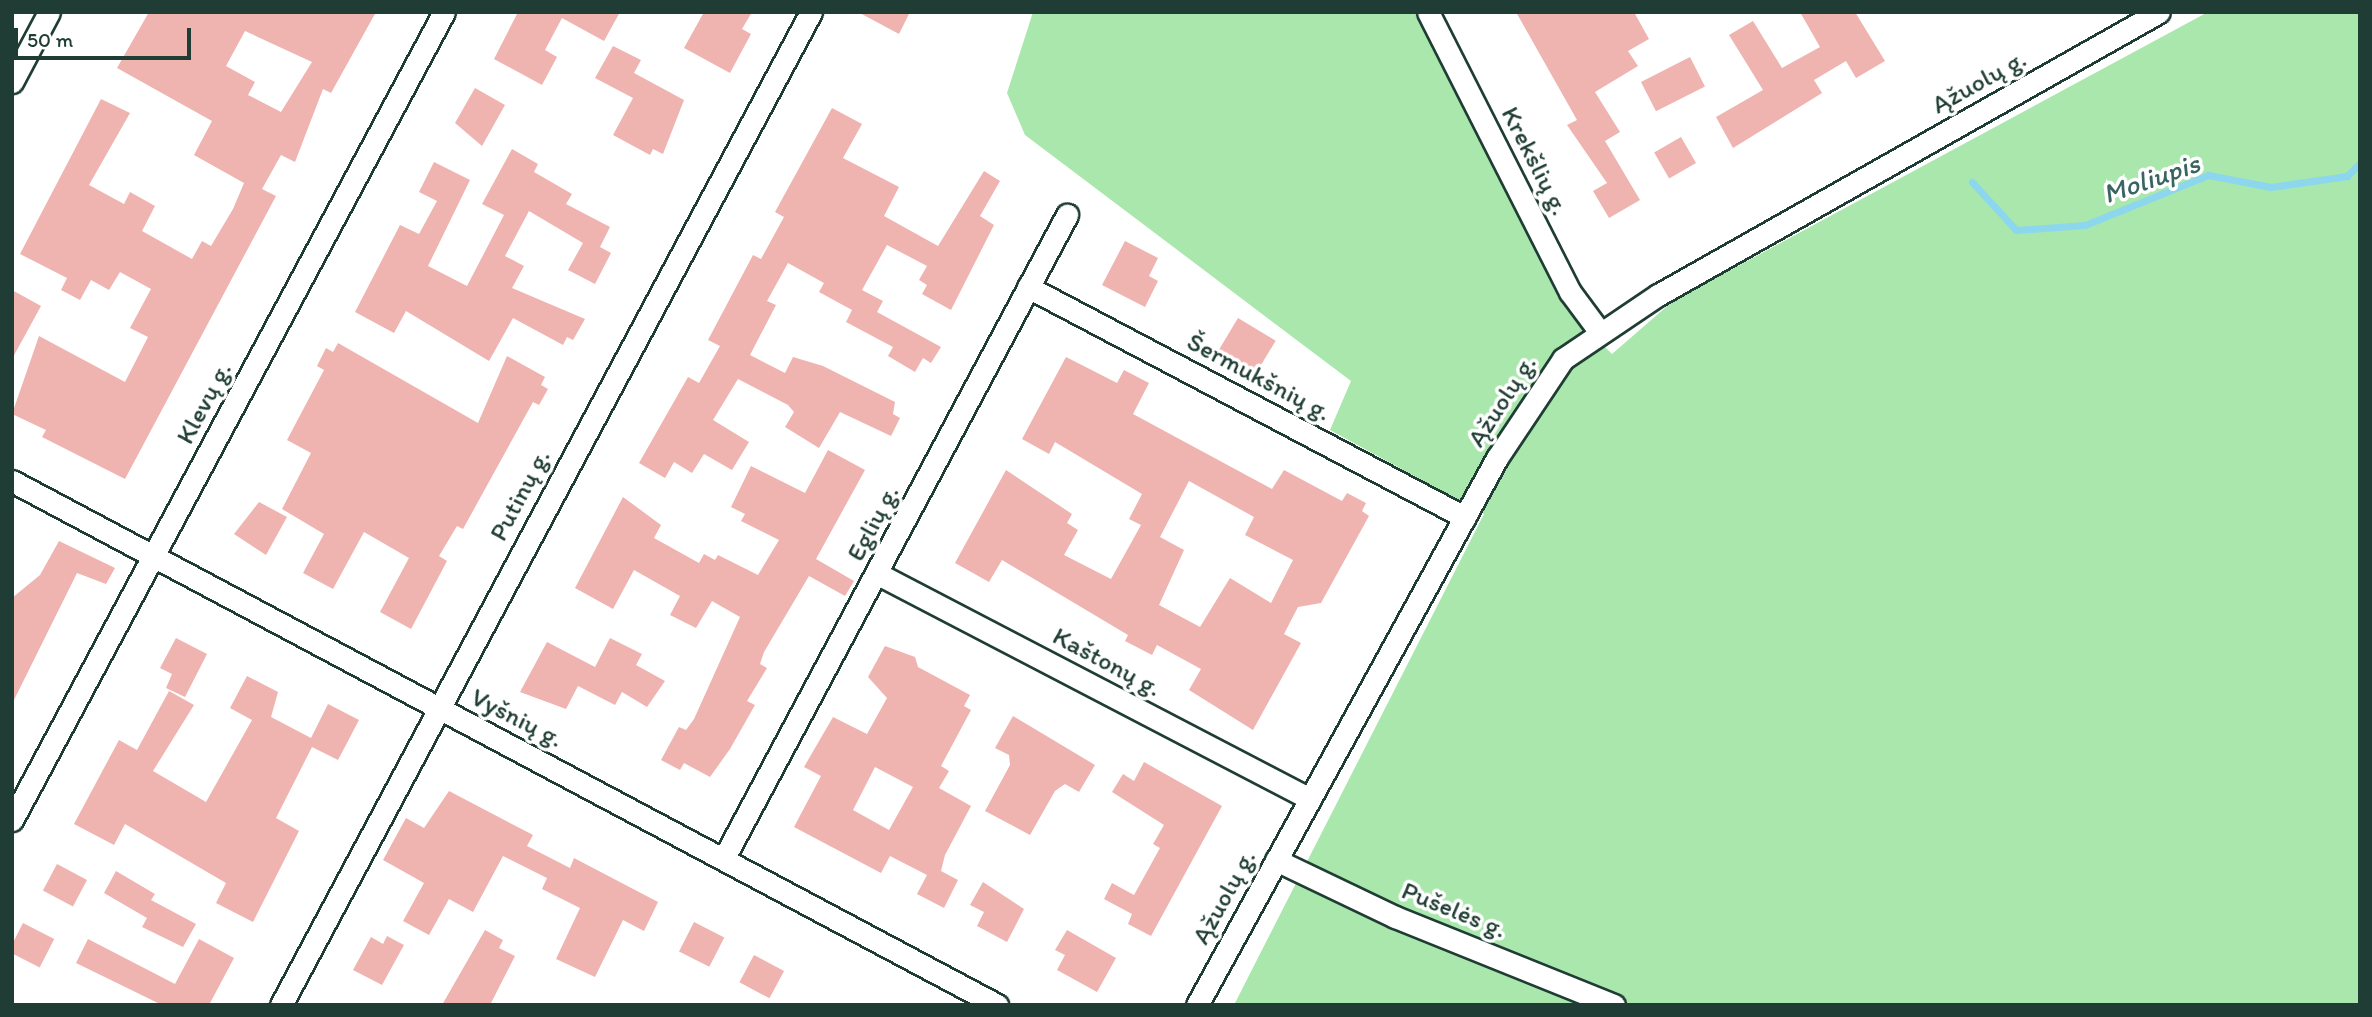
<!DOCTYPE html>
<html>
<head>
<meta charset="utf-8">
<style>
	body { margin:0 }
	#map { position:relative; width:2372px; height:1017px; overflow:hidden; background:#fff; font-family:Itim,sans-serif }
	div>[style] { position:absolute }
	.green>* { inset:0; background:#aae7ad }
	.stream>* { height:7px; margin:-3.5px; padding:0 3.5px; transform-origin:3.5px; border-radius:3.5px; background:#8cd7ed }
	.building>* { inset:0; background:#efb3b0; transform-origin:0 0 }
	.roads { filter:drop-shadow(2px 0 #1f3d34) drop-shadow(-2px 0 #1f3d34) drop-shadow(0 2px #1f3d34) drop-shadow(0 -2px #1f3d34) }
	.minor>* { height:21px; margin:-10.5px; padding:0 10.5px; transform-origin:10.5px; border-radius:10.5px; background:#fff }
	span { translate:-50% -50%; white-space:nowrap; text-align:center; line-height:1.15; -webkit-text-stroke:7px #fff; paint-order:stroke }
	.street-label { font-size:26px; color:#1f3d34 }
	.water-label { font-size:28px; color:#3a6462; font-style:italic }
	.frame { position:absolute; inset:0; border:14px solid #1f3d34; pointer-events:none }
	.scale { position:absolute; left:14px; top:28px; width:177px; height:32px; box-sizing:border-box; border:4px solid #1f3d34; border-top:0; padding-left:9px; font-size:21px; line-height:24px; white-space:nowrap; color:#1f3d34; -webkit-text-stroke:5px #fff; paint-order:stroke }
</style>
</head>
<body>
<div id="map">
	<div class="green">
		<div style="clip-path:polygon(1033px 12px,1414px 12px,1569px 311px,1612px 354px,1673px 301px,2208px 12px,2360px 12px,2360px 1005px,1234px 1005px,1484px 514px,1330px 430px,1351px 381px,1025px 135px,1007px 93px)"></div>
	</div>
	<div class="stream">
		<div style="left:1972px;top:182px;width:65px;rotate:47.5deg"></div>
		<div style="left:2016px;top:230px;width:69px;rotate:-4.1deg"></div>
		<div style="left:2085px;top:225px;width:133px;rotate:-22.1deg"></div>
		<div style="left:2208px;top:175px;width:64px;rotate:10.8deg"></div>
		<div style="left:2271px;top:187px;width:77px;rotate:-8.2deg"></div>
		<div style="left:2347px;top:176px;width:18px;rotate:-45deg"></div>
	</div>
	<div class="building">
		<div style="clip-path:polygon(evenodd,149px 12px,376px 12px,331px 93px,323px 89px,295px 162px,281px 155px,262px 189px,276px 196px,125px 479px,42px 437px,46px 430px,12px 414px,39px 336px,125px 382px,148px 337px,130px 328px,151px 289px,120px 272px,109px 290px,91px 280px,80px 300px,61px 290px,67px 278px,20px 254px,101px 99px,130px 113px,89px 185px,124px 204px,130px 192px,155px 206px,142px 231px,192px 259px,202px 241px,211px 246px,233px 209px,244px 183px,194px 155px,212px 121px,117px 68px,149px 12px,245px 31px,312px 62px,281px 112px,248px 95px,255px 82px,226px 66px,245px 31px)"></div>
		<div style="clip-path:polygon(518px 12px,620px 12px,604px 41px,562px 18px,545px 50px,557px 57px,542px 85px,494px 59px)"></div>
		<div style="clip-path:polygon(704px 12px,752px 12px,742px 29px,751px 34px,730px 73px,684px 48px)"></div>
		<div style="clip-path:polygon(858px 12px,910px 12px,899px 34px)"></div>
		<div style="clip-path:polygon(1516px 12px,1634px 12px,1649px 39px,1628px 51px,1638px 66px,1595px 92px,1620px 132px,1605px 141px,1640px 200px,1609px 218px,1593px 191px,1607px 183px,1567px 125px,1577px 120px)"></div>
		<div style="clip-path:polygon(1800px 12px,1855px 12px,1885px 61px,1856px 78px,1846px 61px,1814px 80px,1822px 93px,1733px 148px,1716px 117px,1763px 90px,1729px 35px,1753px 21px,1782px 68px,1820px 47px)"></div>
		<div style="clip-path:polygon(613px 46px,641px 60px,634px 73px,684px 100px,663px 154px,653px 149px,650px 155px,613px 135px,633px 98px,595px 78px)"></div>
		<div style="left:1690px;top:57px;width:33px;height:55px;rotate:63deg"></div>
		<div style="clip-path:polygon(475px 88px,505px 105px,482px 146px,455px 123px)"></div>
		<div style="clip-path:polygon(832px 108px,862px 124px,843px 158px,899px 187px,884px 216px,938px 246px,984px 171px,1000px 181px,980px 216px,994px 225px,951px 310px,922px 294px,927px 285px,919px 280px,927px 266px,887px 245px,862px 290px,883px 301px,877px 312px,941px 347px,931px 363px,923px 358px,915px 372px,888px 356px,893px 347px,846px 322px,852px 310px,819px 292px,824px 283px,788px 263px,767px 301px,776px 305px,750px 355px,785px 373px,793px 357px,823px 366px,895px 402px,893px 414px,900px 418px,891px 436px,840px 412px,819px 448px,785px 427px,794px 412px,788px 405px,738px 379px,713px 420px,749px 442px,732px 470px,704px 454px,692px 473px,674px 462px,665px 478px,639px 463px,688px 377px,699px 383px,720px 346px,708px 340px,753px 255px,761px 259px,784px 217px,775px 212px)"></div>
		<div style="left:1681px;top:137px;width:30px;height:31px;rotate:60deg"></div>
		<div style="clip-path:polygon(512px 149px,538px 164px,534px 172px,572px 194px,566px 204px,610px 227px,600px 247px,611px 253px,595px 284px,568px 270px,583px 243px,529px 211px,505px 256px,524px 266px,512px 288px,585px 319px,573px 340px,567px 337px,563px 345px,513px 318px,489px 361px,406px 311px,394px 333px,355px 312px,400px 225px,419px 234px,437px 201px,419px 192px,434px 162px,470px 180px,428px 266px,467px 286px,504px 215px,482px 204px)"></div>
		<div style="clip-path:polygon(1125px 241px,1158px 258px,1149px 276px,1158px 281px,1145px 307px,1102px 285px)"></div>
		<div style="clip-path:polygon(12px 290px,41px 306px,12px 359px)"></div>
		<div style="left:1238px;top:318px;width:44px;height:39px;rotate:31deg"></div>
		<div style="clip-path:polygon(338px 343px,478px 423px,507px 356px,545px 377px,541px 385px,548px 389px,539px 405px,533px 402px,463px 529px,457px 526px,439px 556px,447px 561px,411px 629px,380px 612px,409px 558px,364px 532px,333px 589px,303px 573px,324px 534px,282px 509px,311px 453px,287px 440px,324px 370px,317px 366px,326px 348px,333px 352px)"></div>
		<div style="clip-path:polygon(evenodd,1066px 357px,1117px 383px,1124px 370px,1149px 383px,1133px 414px,1272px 489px,1284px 470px,1342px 501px,1347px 493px,1366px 503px,1362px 511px,1369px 516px,1321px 603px,1298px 607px,1284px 634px,1301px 643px,1253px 730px,1189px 690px,1201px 669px,1157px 645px,1152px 655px,1125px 641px,1128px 635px,1002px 560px,989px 582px,955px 563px,1006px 470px,1072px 514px,1067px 523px,1078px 530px,1064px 555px,1111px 579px,1141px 525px,1129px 519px,1142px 494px,1055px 442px,1049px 454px,1022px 439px,1066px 357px,1189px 481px,1254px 517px,1245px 535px,1293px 560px,1271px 603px,1230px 578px,1200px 627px,1159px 605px,1184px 550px,1160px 537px,1189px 481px)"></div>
		<div style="clip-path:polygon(828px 450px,865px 470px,816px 559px,854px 581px,845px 596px,809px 576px,764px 652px,760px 664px,767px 668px,747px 701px,755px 705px,730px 749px,710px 777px,684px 763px,680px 770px,661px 760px,679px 727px,686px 730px,694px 719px,740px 617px,712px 601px,696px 628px,670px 615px,680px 596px,634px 570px,613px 609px,575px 588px,623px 497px,661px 525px,654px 538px,699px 563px,704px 554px,715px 560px,718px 555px,758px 575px,779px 540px,741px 521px,745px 514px,731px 507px,751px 466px,805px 493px)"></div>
		<div style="clip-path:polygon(259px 502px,287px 517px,266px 555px,234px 534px)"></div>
		<div style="clip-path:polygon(59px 541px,115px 568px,106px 584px,77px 573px,12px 704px,12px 598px,40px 575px)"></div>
		<div style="clip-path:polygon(176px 638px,207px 654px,185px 697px,166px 688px,172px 674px,160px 668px)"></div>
		<div style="clip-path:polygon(610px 638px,642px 654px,636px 665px,665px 681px,647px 707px,622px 692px,615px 705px,578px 686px,566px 709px,520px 692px,547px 642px,595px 667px)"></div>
		<div style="clip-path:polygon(evenodd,885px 646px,915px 657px,918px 667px,970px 695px,964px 706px,971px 710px,941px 766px,949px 771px,939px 788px,971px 806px,945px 855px,941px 871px,958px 880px,944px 908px,917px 894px,927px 875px,890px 856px,881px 873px,794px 827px,821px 776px,804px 767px,833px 717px,867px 734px,887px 698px,868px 677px,885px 646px,875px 767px,913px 787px,889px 830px,853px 810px,875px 767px)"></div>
		<div style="clip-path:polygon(247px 676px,278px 692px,271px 717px,311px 738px,328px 704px,359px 720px,338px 760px,312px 747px,276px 818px,299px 831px,253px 922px,216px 903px,226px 883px,125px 824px,114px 845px,74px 824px,119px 740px,137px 750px,169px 691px,194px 705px,153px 771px,206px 802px,252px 720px,230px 708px)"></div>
		<div style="clip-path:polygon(1013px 716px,1095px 765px,1079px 792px,1065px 784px,1055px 791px,1030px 835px,985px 811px,1010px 765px,1009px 755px,995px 748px)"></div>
		<div style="clip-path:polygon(1144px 762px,1222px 806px,1151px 936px,1128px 924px,1132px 914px,1104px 899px,1112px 883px,1134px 895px,1160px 848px,1153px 844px,1164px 825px,1112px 792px,1123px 774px,1134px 781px)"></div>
		<div style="clip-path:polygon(449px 791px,533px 835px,527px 846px,570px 868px,574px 858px,658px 902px,644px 931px,623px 920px,595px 977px,556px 959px,580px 908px,542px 889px,547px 878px,503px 856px,473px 912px,449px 899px,429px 935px,403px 921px,424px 883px,383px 860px,406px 818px,424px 828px)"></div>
		<div style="left:57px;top:864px;width:34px;height:30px;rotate:28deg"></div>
		<div style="clip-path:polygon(116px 871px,155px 894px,151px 900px,196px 924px,183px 947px,142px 927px,147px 918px,104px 893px)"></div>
		<div style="clip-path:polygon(983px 882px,1024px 909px,1007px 942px,977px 926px,984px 912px,970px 905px)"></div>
		<div style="left:694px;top:922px;width:34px;height:33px;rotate:27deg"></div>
		<div style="left:23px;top:923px;width:35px;height:32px;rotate:27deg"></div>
		<div style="clip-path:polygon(485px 930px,503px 940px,499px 948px,515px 956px,490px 1005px,442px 1005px)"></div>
		<div style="clip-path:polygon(1067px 930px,1116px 958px,1097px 992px,1057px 970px,1065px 955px,1055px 950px)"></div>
		<div style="clip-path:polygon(387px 936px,404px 945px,382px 985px,353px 970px,371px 937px,383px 944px)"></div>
		<div style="clip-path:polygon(88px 939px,175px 984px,199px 939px,234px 958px,209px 1005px,162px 1005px,76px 963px)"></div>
		<div style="left:754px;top:955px;width:34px;height:31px;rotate:28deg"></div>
	</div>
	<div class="roads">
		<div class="minor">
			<div style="left:1428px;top:12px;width:314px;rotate:63.1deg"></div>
			<div style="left:1570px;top:292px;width:49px;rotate:53.4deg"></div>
			<div style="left:12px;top:82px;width:79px;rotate:-62.1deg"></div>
			<div style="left:1028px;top:287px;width:494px;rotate:27.8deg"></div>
			<div style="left:12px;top:481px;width:1116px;rotate:28.01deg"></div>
			<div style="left:878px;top:574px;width:487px;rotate:27.5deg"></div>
			<div style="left:12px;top:820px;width:916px;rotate:-61.87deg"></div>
			<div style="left:725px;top:856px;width:727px;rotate:-61.92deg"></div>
			<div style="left:1276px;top:860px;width:132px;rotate:25.6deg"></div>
			<div style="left:1395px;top:917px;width:236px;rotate:21.9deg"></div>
			<div style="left:281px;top:1005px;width:1126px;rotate:-61.91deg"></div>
			<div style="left:1197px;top:1005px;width:624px;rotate:-61.26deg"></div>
			<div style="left:1497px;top:458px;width:119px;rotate:-56.3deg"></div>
			<div style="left:1563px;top:359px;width:115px;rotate:-34deg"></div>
			<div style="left:1658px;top:295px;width:575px;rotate:-29.46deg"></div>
		</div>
	</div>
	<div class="street-label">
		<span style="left:1979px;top:82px;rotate:-29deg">Ąžuolų g.</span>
		<span style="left:1535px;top:161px;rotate:63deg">Krekšlių g.</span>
		<span style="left:1259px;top:377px;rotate:28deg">Šermukšnių g.</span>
		<span style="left:1502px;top:401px;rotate:-57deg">Ąžuolų g.</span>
		<span style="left:204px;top:403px;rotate:-62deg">Klevų g.</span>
		<span style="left:520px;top:495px;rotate:-62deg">Putinų g.</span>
		<span style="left:873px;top:523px;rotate:-62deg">Eglių g.</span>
		<span style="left:1107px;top:662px;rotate:28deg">Kaštonų g.</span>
		<span style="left:517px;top:718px;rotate:27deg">Vyšnių g.</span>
		<span style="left:1224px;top:897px;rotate:-61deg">Ąžuolų g.</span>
		<span style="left:1454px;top:910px;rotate:22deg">Pušelės g.</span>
	</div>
	<div class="water-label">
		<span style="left:2151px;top:178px;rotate:-19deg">Moliupis</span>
	</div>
	<div class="frame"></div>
	<div class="scale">50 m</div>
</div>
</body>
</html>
